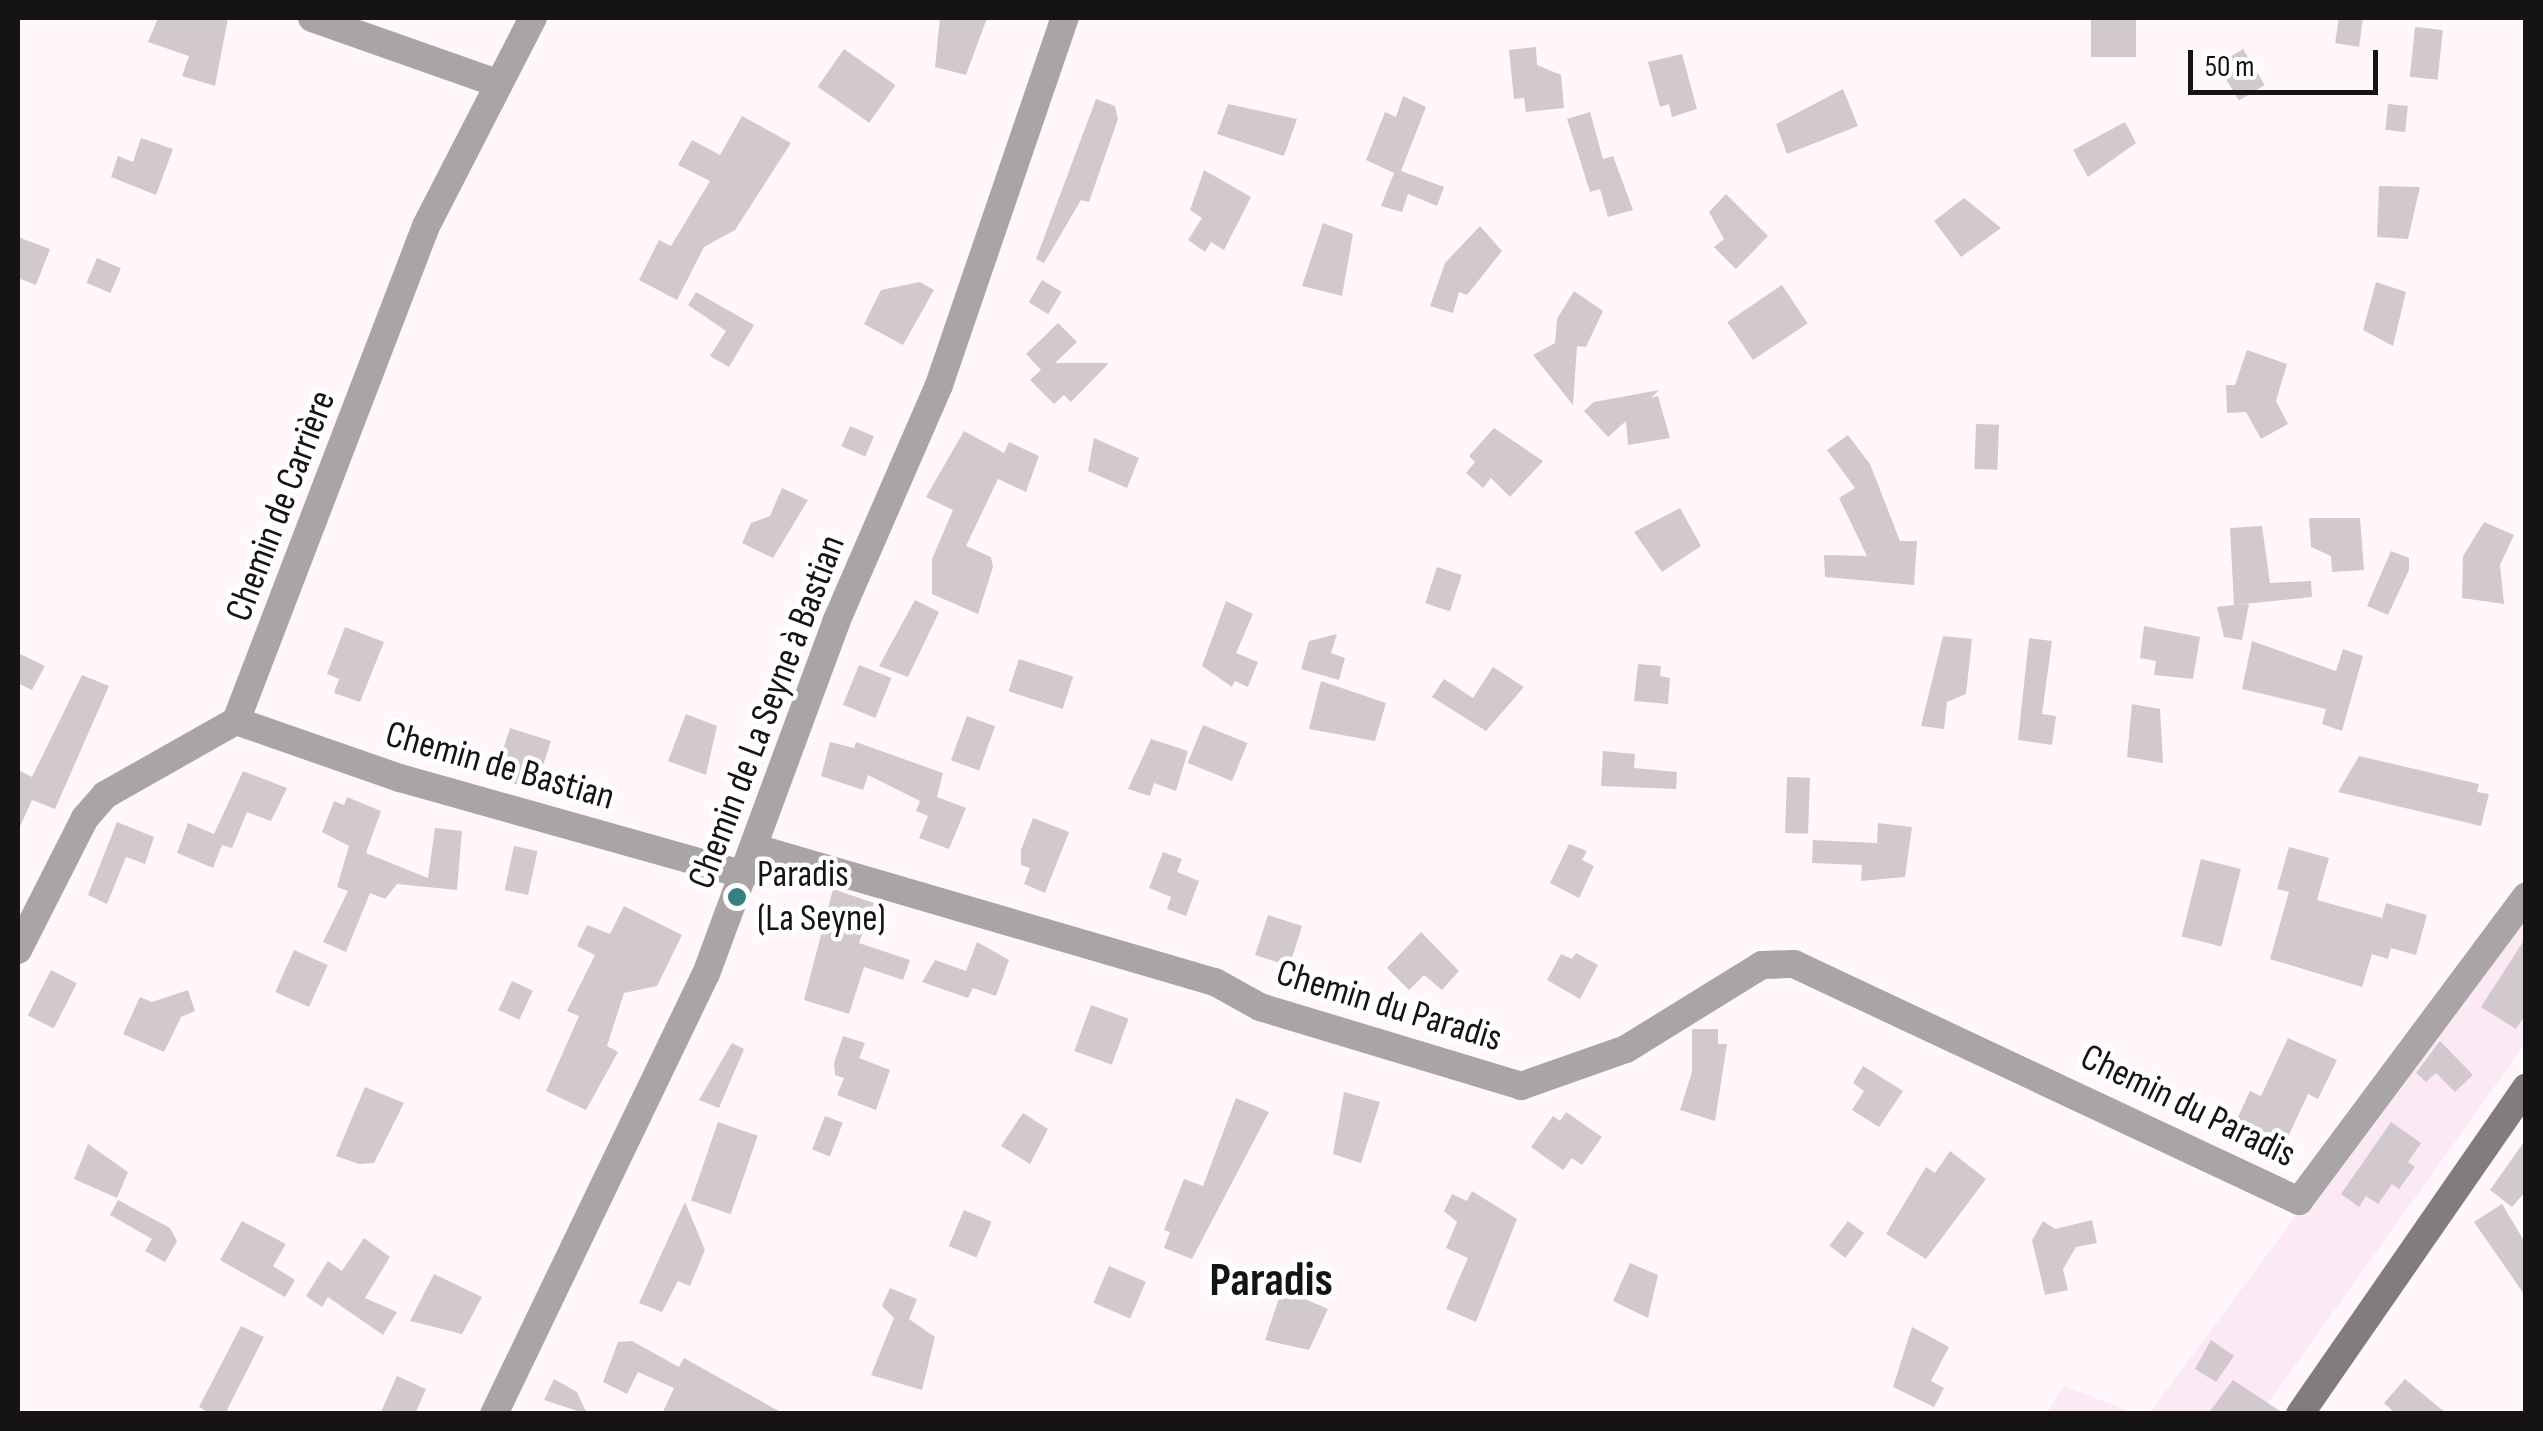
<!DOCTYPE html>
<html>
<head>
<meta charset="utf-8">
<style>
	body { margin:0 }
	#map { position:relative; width:2543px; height:1431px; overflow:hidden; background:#fff7fb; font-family:"Sofia Sans Condensed",sans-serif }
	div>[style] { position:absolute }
	.built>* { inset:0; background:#fbe9f3 }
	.building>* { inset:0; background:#d2c9ce; transform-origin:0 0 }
	.minor>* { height:28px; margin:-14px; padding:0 14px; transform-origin:14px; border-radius:14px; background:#a9a5a7 }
	.tertiary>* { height:28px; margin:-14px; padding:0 14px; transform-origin:14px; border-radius:14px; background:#a9a5a7 }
	.secondary>* { height:28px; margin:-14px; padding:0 14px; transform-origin:14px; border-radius:14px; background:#827c7f }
	.dots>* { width:28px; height:28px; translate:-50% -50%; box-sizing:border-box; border:5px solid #fff; border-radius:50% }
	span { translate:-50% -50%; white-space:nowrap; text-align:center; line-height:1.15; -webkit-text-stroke:9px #fff; paint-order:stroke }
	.street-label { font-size:38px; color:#161315 }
	.poi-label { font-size:38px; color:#161315 }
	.left { translate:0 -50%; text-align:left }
	.district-label { font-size:48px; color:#161315; font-weight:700 }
	.frame { position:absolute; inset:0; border:20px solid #161315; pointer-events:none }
	.scale { position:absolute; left:2188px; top:50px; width:190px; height:45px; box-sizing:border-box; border:5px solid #161315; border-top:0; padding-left:12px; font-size:30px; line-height:35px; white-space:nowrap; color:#161315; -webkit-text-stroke:8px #fff; paint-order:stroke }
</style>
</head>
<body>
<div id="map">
	<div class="built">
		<div style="clip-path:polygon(2525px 907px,2525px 1044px,2261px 1413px,2149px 1414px)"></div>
		<div style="clip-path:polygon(2064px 1386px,2134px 1413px,2047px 1413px)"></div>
	</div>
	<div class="building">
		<div style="clip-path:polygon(158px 18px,228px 18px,215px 86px,182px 76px,189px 56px,148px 42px)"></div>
		<div style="clip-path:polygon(940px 18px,987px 18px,966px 75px,935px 67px)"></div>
		<div style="left:2091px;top:18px;width:45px;height:39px"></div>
		<div style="clip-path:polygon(2339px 18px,2363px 18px,2359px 47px,2335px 43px)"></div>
		<div style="left:2415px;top:27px;width:28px;height:50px;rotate:6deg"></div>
		<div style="clip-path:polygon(1536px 47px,1537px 65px,1561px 75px,1564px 108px,1526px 112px,1524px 98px,1514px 99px,1509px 50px)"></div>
		<div style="left:844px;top:49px;width:63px;height:46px;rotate:35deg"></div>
		<div style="left:2243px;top:49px;width:42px;height:30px;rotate:59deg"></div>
		<div style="clip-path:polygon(1682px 54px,1697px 109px,1672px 117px,1669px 104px,1660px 107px,1648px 62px)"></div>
		<div style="clip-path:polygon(1843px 89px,1858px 126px,1787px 154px,1776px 124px)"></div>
		<div style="clip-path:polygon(1403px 96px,1426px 107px,1401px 171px,1444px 187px,1437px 206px,1408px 194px,1402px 212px,1381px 206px,1394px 173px,1366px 160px,1385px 112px,1396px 117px)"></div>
		<div style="clip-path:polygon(1096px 99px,1115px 106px,1118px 119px,1089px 202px,1081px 200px,1044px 263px,1036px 259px)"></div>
		<div style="clip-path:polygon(1228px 104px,1297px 119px,1284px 156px,1217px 134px)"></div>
		<div style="left:2388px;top:104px;width:20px;height:26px;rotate:6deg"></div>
		<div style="clip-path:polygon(1590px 112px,1603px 159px,1613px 156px,1633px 210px,1608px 217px,1600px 189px,1590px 192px,1567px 119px)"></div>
		<div style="clip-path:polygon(742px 116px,791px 143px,735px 230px,704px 247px,677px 300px,639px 280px,659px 240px,671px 246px,710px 181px,678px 165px,692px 140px,720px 155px)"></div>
		<div style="clip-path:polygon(2125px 122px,2136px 143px,2088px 177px,2073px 150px)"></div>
		<div style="clip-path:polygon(141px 138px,173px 149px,156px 195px,111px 177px,118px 156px,133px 162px)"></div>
		<div style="clip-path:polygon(1204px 170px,1251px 197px,1224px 250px,1211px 242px,1205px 252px,1188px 240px,1202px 218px,1190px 210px)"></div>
		<div style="clip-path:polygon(2379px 186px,2420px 187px,2408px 239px,2377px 237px)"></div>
		<div style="clip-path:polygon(1726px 194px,1768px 236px,1736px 269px,1714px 247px,1724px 239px,1709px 212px)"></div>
		<div style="clip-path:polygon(1964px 198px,2001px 228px,1961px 257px,1934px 221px)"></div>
		<div style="clip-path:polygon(1323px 223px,1353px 234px,1342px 296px,1302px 286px)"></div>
		<div style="clip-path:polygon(1480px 226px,1502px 251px,1467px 295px,1459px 292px,1453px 313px,1430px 306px,1445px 263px)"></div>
		<div style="clip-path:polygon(18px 237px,50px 249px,36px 285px,18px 278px)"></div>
		<div style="left:97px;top:258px;width:26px;height:27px;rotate:23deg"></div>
		<div style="left:1042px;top:280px;width:23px;height:26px;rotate:31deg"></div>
		<div style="clip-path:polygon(920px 282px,934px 290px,903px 345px,864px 324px,881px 290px)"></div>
		<div style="clip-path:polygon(2376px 282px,2406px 292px,2393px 346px,2363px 330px)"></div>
		<div style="left:1782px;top:285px;width:46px;height:66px;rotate:56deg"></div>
		<div style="clip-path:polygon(1574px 291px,1603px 311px,1586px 347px,1577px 346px,1573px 405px,1533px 355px,1555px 343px,1557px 319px)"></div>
		<div style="clip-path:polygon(696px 292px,754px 325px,729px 367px,710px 356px,726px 331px,688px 305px)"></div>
		<div style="clip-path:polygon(1058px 323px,1077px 342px,1055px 363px,1109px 363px,1071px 402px,1064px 395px,1054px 404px,1030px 380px,1041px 370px,1026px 354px)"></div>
		<div style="clip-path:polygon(2247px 350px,2287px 364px,2276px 401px,2288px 424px,2261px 439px,2246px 412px,2227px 413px,2226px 385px,2235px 385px)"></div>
		<div style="clip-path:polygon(1659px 390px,1651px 398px,1658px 396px,1670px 438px,1628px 445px,1626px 421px,1608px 437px,1584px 411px,1594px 402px)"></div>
		<div style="left:1976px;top:424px;width:23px;height:45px;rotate:2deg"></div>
		<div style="left:850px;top:426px;width:26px;height:22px;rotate:23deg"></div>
		<div style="clip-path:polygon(1494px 428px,1543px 461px,1510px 497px,1491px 478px,1483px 488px,1466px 473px,1475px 462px,1469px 456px)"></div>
		<div style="clip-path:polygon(964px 431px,1004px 453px,1009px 442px,1039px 456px,1026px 492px,998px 479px,966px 546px,991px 557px,993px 567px,978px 614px,932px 594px,932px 559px,953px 510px,926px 497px)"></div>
		<div style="clip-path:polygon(1848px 435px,1870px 464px,1900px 541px,1917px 541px,1914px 585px,1825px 577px,1824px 555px,1867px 556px,1839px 498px,1855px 488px,1827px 450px)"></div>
		<div style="clip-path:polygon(1094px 438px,1139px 458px,1127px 488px,1088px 471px)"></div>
		<div style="clip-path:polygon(782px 488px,808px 500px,773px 558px,742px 543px,751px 523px,770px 516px)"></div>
		<div style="clip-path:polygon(1680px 508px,1701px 546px,1662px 572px,1634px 532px)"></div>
		<div style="clip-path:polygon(2309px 518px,2360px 518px,2364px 570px,2332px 572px,2331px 556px,2311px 547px)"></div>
		<div style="clip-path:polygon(2484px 522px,2514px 535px,2500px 565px,2504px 604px,2462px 598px,2463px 556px)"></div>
		<div style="clip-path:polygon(2262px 526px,2270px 583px,2311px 581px,2312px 597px,2234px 605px,2249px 604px,2242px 640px,2224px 637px,2217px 607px,2234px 605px,2230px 528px)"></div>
		<div style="clip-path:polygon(2391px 551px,2409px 558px,2409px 570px,2388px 615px,2367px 606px)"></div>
		<div style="left:1437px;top:567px;width:26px;height:38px;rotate:18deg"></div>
		<div style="clip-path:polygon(915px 600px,939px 612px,908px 677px,879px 666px)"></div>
		<div style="clip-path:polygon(1226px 601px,1253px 614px,1236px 653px,1258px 662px,1248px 687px,1235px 681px,1232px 687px,1202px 666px)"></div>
		<div style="clip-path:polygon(2144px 626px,2200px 637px,2193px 679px,2154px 675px,2156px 661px,2140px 658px)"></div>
		<div style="clip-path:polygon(345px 627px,384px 642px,360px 702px,334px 693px,339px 679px,327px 674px)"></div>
		<div style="clip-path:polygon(1337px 634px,1331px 653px,1345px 658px,1339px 680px,1301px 669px,1309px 641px)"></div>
		<div style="clip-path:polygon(1943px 636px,1972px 639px,1966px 694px,1947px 702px,1944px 729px,1921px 726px)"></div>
		<div style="clip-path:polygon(2029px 638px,2052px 641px,2042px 714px,2056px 716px,2052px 745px,2018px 740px)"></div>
		<div style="clip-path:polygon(2252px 641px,2336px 671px,2343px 649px,2363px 656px,2342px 731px,2322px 724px,2326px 709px,2242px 689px)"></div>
		<div style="clip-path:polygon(18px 653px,45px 666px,32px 690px,18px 683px)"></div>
		<div style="left:1019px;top:659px;width:57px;height:34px;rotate:18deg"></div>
		<div style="clip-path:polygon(1638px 664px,1661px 666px,1660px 676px,1670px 678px,1668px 704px,1634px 701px)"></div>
		<div style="left:859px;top:665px;width:35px;height:43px;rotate:22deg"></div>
		<div style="clip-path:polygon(1493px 667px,1524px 687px,1486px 731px,1432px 697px,1444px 679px,1473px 698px)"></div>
		<div style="clip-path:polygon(82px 675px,109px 686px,55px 809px,32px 800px,18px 831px,18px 770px,32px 777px)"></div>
		<div style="clip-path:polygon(1321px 681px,1386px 703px,1375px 741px,1309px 729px)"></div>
		<div style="clip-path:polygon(2132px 704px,2160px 709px,2163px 763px,2127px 757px)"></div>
		<div style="clip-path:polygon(686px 714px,717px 726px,706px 775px,668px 761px)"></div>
		<div style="left:967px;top:716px;width:30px;height:47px;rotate:20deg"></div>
		<div style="left:1203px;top:725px;width:48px;height:41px;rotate:22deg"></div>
		<div style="clip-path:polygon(510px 728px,551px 741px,539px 778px,529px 775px,525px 787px,494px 777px)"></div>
		<div style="clip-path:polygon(1151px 739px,1188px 751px,1176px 791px,1154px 783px,1150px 796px,1128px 789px)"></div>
		<div style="clip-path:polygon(830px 742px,854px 748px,856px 742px,943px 773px,937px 797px,966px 808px,949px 849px,919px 838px,928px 816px,916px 811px,920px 801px,868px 775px,863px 790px,821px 776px)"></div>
		<div style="clip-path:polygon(1603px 751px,1635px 754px,1634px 768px,1677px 772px,1676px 789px,1601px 786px)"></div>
		<div style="clip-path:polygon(2359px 756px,2479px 784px,2477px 792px,2489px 794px,2481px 826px,2338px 792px)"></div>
		<div style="clip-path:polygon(243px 771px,287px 788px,271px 821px,247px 812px,232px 848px,222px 845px,213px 868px,177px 853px,188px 823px,214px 834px)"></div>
		<div style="left:1787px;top:777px;width:23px;height:56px;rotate:2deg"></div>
		<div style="clip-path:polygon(347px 797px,381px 811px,366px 853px,428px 878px,435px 828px,462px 831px,457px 890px,397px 884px,385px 899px,370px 893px,346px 952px,323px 942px,348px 891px,337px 887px,349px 846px,322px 832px,334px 801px,344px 805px)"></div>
		<div style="clip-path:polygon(1033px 818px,1069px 832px,1045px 893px,1024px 884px,1030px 868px,1021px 865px,1021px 850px)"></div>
		<div style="clip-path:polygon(117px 822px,154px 837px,145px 864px,126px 857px,107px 904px,88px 895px)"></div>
		<div style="clip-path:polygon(1878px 823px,1912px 827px,1905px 877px,1861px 881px,1862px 865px,1812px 863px,1813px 840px,1877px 843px)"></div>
		<div style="clip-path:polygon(1569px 844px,1587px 851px,1582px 860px,1594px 866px,1579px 898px,1550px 883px)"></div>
		<div style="left:514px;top:846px;width:24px;height:45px;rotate:12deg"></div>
		<div style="clip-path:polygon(2289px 847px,2329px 858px,2317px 900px,2382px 918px,2386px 903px,2427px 915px,2416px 955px,2391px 948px,2388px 959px,2372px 954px,2362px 987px,2270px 959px,2289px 892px,2277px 889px)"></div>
		<div style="clip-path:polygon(1163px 852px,1182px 859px,1177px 872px,1199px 881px,1186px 916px,1167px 909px,1171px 897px,1149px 888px)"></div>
		<div style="left:2201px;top:859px;width:41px;height:80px;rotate:14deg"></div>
		<div style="clip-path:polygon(833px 889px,874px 903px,859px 943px,910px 960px,903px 980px,864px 967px,849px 1014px,804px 1000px)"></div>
		<div style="clip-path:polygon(624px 906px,682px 935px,657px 986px,624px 993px,607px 1046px,618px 1052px,586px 1110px,546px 1091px,579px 1016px,567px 1011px,595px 955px,577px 946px,587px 925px,610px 934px)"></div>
		<div style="left:1268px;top:915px;width:36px;height:42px;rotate:18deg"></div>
		<div style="clip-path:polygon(1421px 932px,1459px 971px,1442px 990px,1424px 975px,1409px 990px,1387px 968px)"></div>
		<div style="clip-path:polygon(2526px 937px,2526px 1014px,2516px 1029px,2481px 1007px)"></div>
		<div style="clip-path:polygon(977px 942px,1009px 960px,996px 996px,973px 988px,968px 998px,922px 982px,935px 960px,966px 971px)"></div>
		<div style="left:294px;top:950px;width:37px;height:46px;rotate:24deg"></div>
		<div style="clip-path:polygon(1576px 953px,1598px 965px,1580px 999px,1547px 980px,1561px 954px,1572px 959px)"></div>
		<div style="left:51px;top:970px;width:29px;height:51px;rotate:27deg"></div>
		<div style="left:512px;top:981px;width:23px;height:32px;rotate:25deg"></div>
		<div style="clip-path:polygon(188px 990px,195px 1011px,181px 1017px,164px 1052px,123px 1034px,140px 997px,152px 1002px)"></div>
		<div style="left:1091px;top:1005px;width:40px;height:49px;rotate:20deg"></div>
		<div style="clip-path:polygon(1692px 1029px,1718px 1029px,1718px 1044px,1727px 1044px,1715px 1121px,1680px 1110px,1692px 1072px)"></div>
		<div style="clip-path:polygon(843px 1036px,865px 1043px,859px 1058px,890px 1070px,876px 1110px,837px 1095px,844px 1078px,835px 1075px,834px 1063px)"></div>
		<div style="clip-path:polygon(2288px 1038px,2337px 1060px,2318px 1099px,2308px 1094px,2281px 1152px,2232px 1130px,2250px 1091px,2261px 1096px)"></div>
		<div style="clip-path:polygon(2440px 1041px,2473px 1075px,2455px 1092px,2436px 1073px,2426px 1082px,2416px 1073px)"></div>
		<div style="clip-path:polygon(732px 1043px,744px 1049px,719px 1108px,699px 1100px)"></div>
		<div style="clip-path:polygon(1863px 1066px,1903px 1091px,1879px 1127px,1852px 1110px,1864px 1091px,1853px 1083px)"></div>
		<div style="clip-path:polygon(365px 1087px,404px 1103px,374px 1163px,359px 1164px,336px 1156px)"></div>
		<div style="clip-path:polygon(1344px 1092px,1380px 1102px,1361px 1163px,1333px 1154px)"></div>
		<div style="clip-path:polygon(1236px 1098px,1269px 1112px,1192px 1259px,1164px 1248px,1170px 1232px,1164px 1230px,1184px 1179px,1203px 1186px)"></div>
		<div style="clip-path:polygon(1566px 1112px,1602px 1137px,1582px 1165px,1572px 1158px,1563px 1170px,1531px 1147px,1553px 1116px,1560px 1121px)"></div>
		<div style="clip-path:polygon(1023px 1113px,1048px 1129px,1030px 1164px,1001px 1146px)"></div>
		<div style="left:825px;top:1116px;width:19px;height:36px;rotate:21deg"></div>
		<div style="left:718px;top:1122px;width:42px;height:83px;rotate:19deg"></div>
		<div style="clip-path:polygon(2391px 1122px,2421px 1143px,2408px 1162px,2415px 1167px,2399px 1189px,2392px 1184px,2378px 1204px,2366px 1196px,2359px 1207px,2341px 1194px)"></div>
		<div style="clip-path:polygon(2526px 1139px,2526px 1191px,2512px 1207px,2490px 1190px)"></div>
		<div style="clip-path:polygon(88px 1144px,128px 1172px,117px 1198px,74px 1179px)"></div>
		<div style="clip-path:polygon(1950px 1151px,1986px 1179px,1926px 1259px,1886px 1234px,1926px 1167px,1935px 1173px)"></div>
		<div style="clip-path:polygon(1472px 1191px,1517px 1219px,1476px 1322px,1446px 1309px,1468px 1258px,1446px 1248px,1457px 1222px,1444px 1211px,1452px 1194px,1467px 1201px)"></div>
		<div style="clip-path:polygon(118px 1200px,170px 1228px,177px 1241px,165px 1262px,145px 1251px,152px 1239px,110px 1215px)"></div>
		<div style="clip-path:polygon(685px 1202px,705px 1250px,690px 1286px,678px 1281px,662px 1312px,639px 1303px)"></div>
		<div style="clip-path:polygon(2502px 1204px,2526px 1244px,2526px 1297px,2474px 1222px)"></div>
		<div style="left:964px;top:1210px;width:30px;height:39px;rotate:23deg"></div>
		<div style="clip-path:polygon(2092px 1220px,2097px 1243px,2076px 1247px,2063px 1269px,2068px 1290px,2045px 1295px,2032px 1240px,2043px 1221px,2055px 1229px)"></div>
		<div style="clip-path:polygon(242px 1221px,286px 1244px,273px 1266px,295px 1280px,285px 1297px,220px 1260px)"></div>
		<div style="left:1848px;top:1221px;width:20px;height:31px;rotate:37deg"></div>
		<div style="clip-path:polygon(364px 1238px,390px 1257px,365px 1298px,397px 1312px,383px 1335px,328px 1297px,322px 1307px,306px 1296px,328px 1261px,342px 1271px)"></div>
		<div style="clip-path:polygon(1630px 1263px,1658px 1275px,1648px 1318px,1613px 1301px)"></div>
		<div style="left:1109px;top:1266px;width:40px;height:40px;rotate:23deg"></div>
		<div style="clip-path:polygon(434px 1274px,482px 1297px,462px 1334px,410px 1321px)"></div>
		<div style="clip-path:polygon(890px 1288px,917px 1299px,909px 1319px,935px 1337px,922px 1390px,871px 1375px,894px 1318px,882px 1306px)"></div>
		<div style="clip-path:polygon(1282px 1289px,1328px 1309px,1309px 1350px,1265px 1340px)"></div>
		<div style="clip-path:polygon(241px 1326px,264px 1337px,225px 1414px,211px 1414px,199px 1407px)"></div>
		<div style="clip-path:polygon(1912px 1327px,1949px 1347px,1931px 1381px,1944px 1388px,1934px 1407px,1893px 1387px)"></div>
		<div style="clip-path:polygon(2211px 1340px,2234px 1356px,2216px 1382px,2195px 1369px)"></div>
		<div style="clip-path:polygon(632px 1341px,679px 1367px,684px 1358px,784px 1414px,662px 1414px,674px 1388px,638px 1372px,627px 1394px,603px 1382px,618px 1342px)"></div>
		<div style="clip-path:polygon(397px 1376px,426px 1389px,415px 1414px,380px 1414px)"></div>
		<div style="clip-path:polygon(554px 1379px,577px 1392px,587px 1414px,544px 1400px)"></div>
		<div style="clip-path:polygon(2405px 1379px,2447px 1414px,2396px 1414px,2384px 1403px)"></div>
		<div style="clip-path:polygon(2233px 1380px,2283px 1413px,2283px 1414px,2208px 1414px)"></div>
	</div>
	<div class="minor">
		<div style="left:312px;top:18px;width:198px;rotate:19.4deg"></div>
		<div style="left:236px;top:721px;width:174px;rotate:19.2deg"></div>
		<div style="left:400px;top:778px;width:358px;rotate:15.7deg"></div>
		<div style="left:756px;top:848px;width:478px;rotate:16.3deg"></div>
		<div style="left:1215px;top:982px;width:51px;rotate:29.1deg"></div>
		<div style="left:1260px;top:1007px;width:273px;rotate:16.8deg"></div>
		<div style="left:1521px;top:1086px;width:111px;rotate:-19.4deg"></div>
		<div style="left:1626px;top:1049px;width:160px;rotate:-31.7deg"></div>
		<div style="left:1762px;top:965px;width:32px;rotate:-2deg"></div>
		<div style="left:1794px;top:964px;width:558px;rotate:25.14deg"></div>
		<div style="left:2299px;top:1201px;width:380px;rotate:-53.3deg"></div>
		<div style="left:18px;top:950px;width:148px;rotate:-63.1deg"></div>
		<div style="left:85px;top:818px;width:30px;rotate:-49deg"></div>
		<div style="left:105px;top:795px;width:150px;rotate:-29.5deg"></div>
		<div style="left:236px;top:721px;width:530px;rotate:-69deg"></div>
		<div style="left:426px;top:226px;width:234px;rotate:-62.8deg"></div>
	</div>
	<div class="tertiary">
		<div style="left:494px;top:1414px;width:488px;rotate:-64.3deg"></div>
		<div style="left:706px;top:974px;width:375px;rotate:-69.7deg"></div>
		<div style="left:836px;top:622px;width:258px;rotate:-66.5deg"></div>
		<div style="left:939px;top:385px;width:388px;rotate:-71.1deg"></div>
	</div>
	<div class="secondary">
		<div style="left:2300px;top:1414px;width:397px;rotate:-55.3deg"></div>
	</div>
	<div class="dots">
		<div style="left:737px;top:897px;background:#377f81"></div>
	</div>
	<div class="street-label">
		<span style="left:281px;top:506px;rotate:-69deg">Chemin de Carrière</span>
		<span style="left:767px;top:712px;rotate:-69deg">Chemin de La Seyne à Bastian</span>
		<span style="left:500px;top:766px;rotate:16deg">Chemin de Bastian</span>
		<span style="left:1389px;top:1006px;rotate:17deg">Chemin du Paradis</span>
		<span style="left:2188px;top:1106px;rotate:26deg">Chemin du Paradis</span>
	</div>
	<div class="poi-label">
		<span class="left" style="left:757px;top:897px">Paradis<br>(La Seyne)</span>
	</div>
	<div class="district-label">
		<span style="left:1271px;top:1281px">Paradis</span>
	</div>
	<div class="frame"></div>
	<div class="scale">50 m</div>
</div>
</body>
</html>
